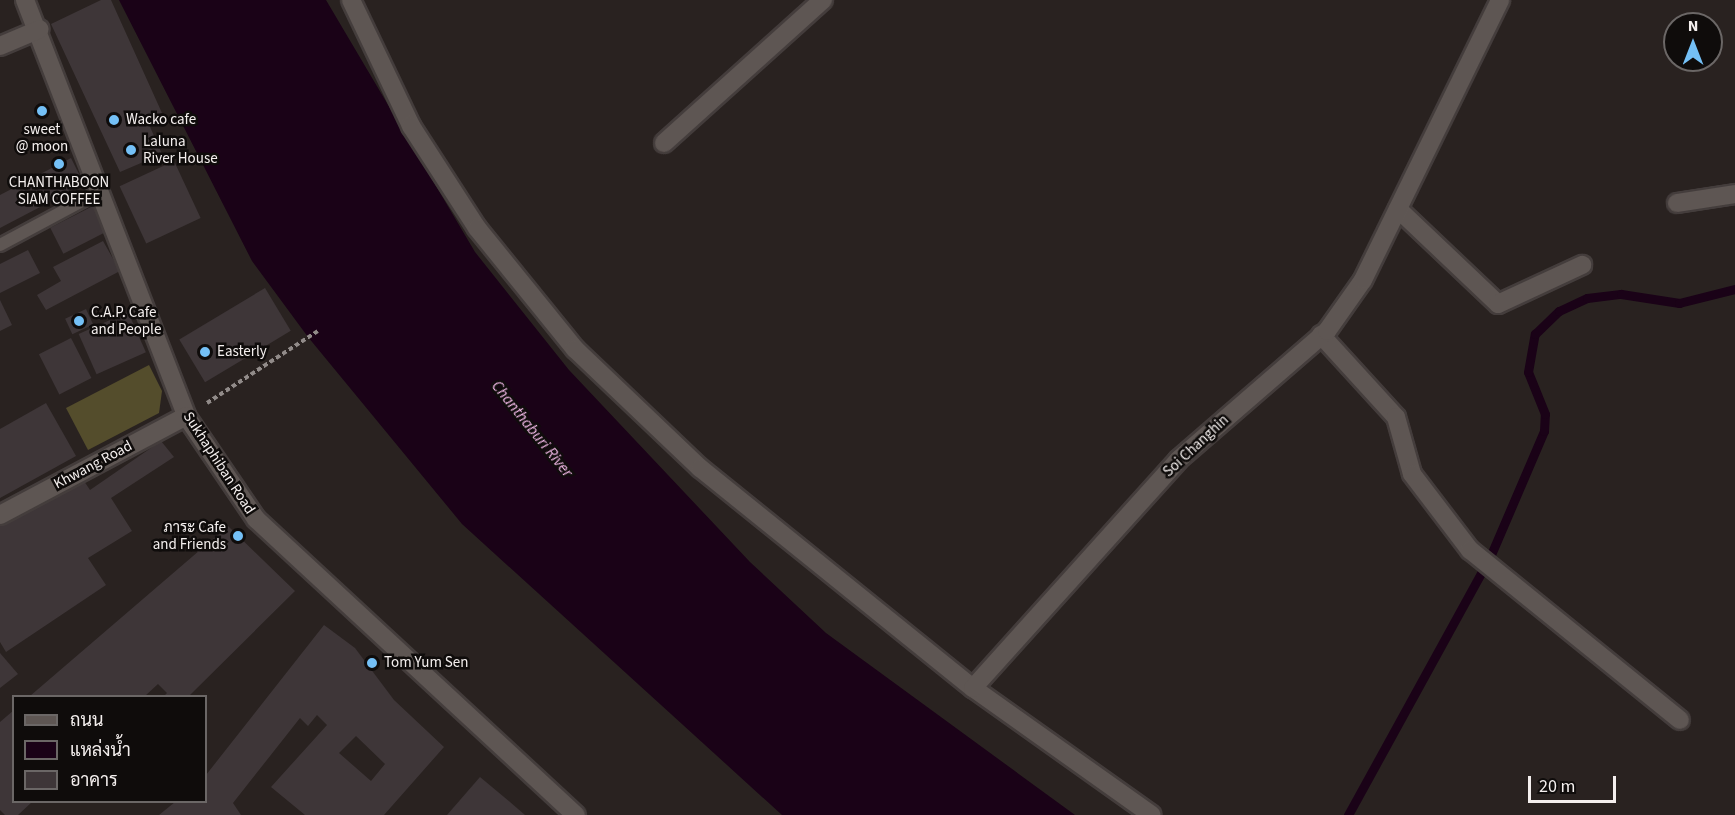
<!DOCTYPE html>
<html>
<head>
<meta charset="utf-8">
<style>
	body { margin:0 }
	#map { position:relative; width:1735px; height:815px; overflow:hidden; background:#292220; font-family:"Source Sans 3",Sarabun,sans-serif }
	div>[style] { position:absolute }
	.green>* { inset:0; background:#544d2c }
	.water>* { inset:0; background:#1a0217 }
	.stream>* { height:9px; margin:-4.5px; padding:0 4.5px; transform-origin:4.5px; border-radius:4.5px; background:#1a0217 }
	.building>* { inset:0; background:#3e3638; transform-origin:0 0 }
	.path>* { height:4px; margin-top:-2px; transform-origin:0; background:repeating-linear-gradient(90deg,#918b89 0 4.5px,transparent 0 7.5px) }
	.roads { filter:drop-shadow(2px 0 #443d3c) drop-shadow(-2px 0 #443d3c) drop-shadow(0 2px #443d3c) drop-shadow(0 -2px #443d3c) }
	.lane>* { height:12px; margin:-6px; padding:0 6px; transform-origin:6px; border-radius:6px; background:#5e5653 }
	.street>* { height:18px; margin:-9px; padding:0 9px; transform-origin:9px; border-radius:9px; background:#5e5653 }
	.dots>* { width:16px; height:16px; translate:-50% -50%; box-sizing:border-box; border:3px solid #0f0c0b; border-radius:50% }
	span { translate:-50% -50%; white-space:nowrap; text-align:center; line-height:1.15; -webkit-text-stroke:5px #0f0c0b; paint-order:stroke }
	.poi-label { font-size:15px; color:#f4efee }
	.left { translate:0 -50%; text-align:left }
	.right { translate:-100% -50%; text-align:right }
	.street-label { font-size:15px; color:#f4efee }
	.water-label { font-size:16px; color:#f6bceb; font-style:italic }
	.legend { position:absolute; left:12px; top:695px; width:195px; height:108px; box-sizing:border-box; background:#0f0c0b; border:2px solid #6b6766; margin:0; padding:8px 10px; list-style:none; font-size:18px; color:#f4efee }
	.legend li { display:flex; align-items:center; gap:12px; height:30px }
	.legend b { width:30px; border:2px solid #6b6766 }
	.north { position:absolute; left:1663px; top:12px; width:60px; height:60px; box-sizing:border-box; background:#0f0c0b; border:2px solid #6b6766; border-radius:50%; rotate:0deg; font-size:16px; font-weight:700; line-height:24px; text-align:center; color:#f4efee }
	.north::after { content:''; display:block; margin:auto; width:21px; height:27px; background:#74c0f6; clip-path:polygon(50% 0,100% 100%,50% 72%,0 100%) }
	.scale { position:absolute; left:1528px; top:776px; width:88px; height:27px; box-sizing:border-box; border:3px solid #f4efee; border-top:0; padding-left:8px; font-size:18px; line-height:21px; white-space:nowrap; color:#f4efee; -webkit-text-stroke:4px #0f0c0b; paint-order:stroke }
</style>
</head>
<body>
<div id="map">
	<div class="green">
		<div style="clip-path:polygon(149px 365px,162px 391px,159px 413px,88px 450px,66px 408px)"></div>
	</div>
	<div class="water">
		<div style="clip-path:polygon(119px 0,326px 0,475px 252px,569px 370px,750px 562px,826px 633px,1075px 815px,782px 815px,462px 524px,308px 337px,252px 261px)"></div>
	</div>
	<div class="stream">
		<div style="left:1348px;top:815px;width:294px;rotate:-61.2deg"></div>
		<div style="left:1490px;top:557px;width:137px;rotate:-66.8deg"></div>
		<div style="left:1544px;top:431px;width:17px;rotate:-87deg"></div>
		<div style="left:1545px;top:414px;width:45px;rotate:-112deg"></div>
		<div style="left:1528px;top:372px;width:39px;rotate:-80deg"></div>
		<div style="left:1535px;top:334px;width:33px;rotate:-44deg"></div>
		<div style="left:1559px;top:311px;width:31px;rotate:-25deg"></div>
		<div style="left:1587px;top:298px;width:34px;rotate:-7deg"></div>
		<div style="left:1621px;top:294px;width:59px;rotate:8.8deg"></div>
		<div style="left:1679px;top:303px;width:58px;rotate:-14deg"></div>
	</div>
	<div class="building">
		<div style="clip-path:polygon(101px 0,111px 0,162px 113px,147px 120px,162px 154px,120px 172px,51px 24px)"></div>
		<div style="clip-path:polygon(71px 158px,84px 184px,0 228px,0 195px)"></div>
		<div style="left:174px;top:161px;width:63px;height:60px;rotate:65deg"></div>
		<div style="left:93px;top:206px;width:29px;height:48px;rotate:63deg"></div>
		<div style="clip-path:polygon(103px 241px,120px 271px,46px 310px,37px 295px,61px 281px,53px 267px)"></div>
		<div style="clip-path:polygon(28px 250px,40px 273px,0 293px,0 264px)"></div>
		<div style="left:265px;top:288px;width:50px;height:100px;rotate:59deg"></div>
		<div style="clip-path:polygon(0 300px,12px 325px,0 331px)"></div>
		<div style="left:86px;top:309px;width:17px;height:23px;rotate:65deg"></div>
		<div style="left:128px;top:312px;width:44px;height:54px;rotate:66deg"></div>
		<div style="left:71px;top:338px;width:45px;height:36px;rotate:63deg"></div>
		<div style="clip-path:polygon(46px 403px,76px 456px,0 498px,0 429px)"></div>
		<div style="clip-path:polygon(161px 441px,174px 457px,111px 498px,132px 531px,88px 558px,106px 585px,6px 652px,0 642px,0 525px,84px 481px,90px 490px)"></div>
		<div style="clip-path:polygon(228px 526px,295px 591px,189px 696px,164px 696px,167px 693px,158px 684px,145px 696px,30px 696px)"></div>
		<div style="clip-path:polygon(evenodd,324px 625px,355px 648px,394px 700px,444px 747px,384px 815px,305px 815px,271px 787px,327px 725px,317px 715px,308px 726px,300px 718px,233px 803px,241px 815px,159px 815px,175px 802px,206px 802px,206px 775px,324px 625px,356px 736px,385px 764px,371px 781px,339px 753px,356px 736px)"></div>
		<div style="clip-path:polygon(0 653px,18px 674px,0 688px)"></div>
		<div style="clip-path:polygon(14px 710px,14px 802px,32px 802px,18px 815px,5px 815px,0 810px,0 722px)"></div>
		<div style="clip-path:polygon(480px 777px,510px 802px,525px 815px,447px 815px)"></div>
	</div>
	<div class="path">
		<div style="left:207px;top:403px;width:132px;rotate:-33deg"></div>
	</div>
	<div class="roads">
		<div class="lane">
			<div style="left:0;top:245px;width:110px;rotate:-28.2deg"></div>
		</div>
		<div class="street">
			<div style="left:25px;top:0;width:446px;rotate:68.8deg"></div>
			<div style="left:186px;top:416px;width:125px;rotate:55.8deg"></div>
			<div style="left:256px;top:519px;width:436px;rotate:42.8deg"></div>
			<div style="left:351px;top:0;width:140px;rotate:64.5deg"></div>
			<div style="left:411px;top:126px;width:121px;rotate:57.1deg"></div>
			<div style="left:477px;top:228px;width:156px;rotate:51deg"></div>
			<div style="left:575px;top:349px;width:173px;rotate:43.6deg"></div>
			<div style="left:700px;top:468px;width:351px;rotate:38.9deg"></div>
			<div style="left:973px;top:688px;width:219px;rotate:35.4deg"></div>
			<div style="left:0;top:46px;width:43px;rotate:-23deg"></div>
			<div style="left:664px;top:143px;width:214px;rotate:-42deg"></div>
			<div style="left:1677px;top:203px;width:59px;rotate:-8.8deg"></div>
			<div style="left:1398px;top:209px;width:138px;rotate:43.5deg"></div>
			<div style="left:1498px;top:304px;width:93px;rotate:-24.9deg"></div>
			<div style="left:1321px;top:335px;width:111px;rotate:47.6deg"></div>
			<div style="left:1396px;top:417px;width:59px;rotate:74.3deg"></div>
			<div style="left:1412px;top:474px;width:96px;rotate:52.7deg"></div>
			<div style="left:1470px;top:550px;width:270px;rotate:39deg"></div>
			<div style="left:0;top:515px;width:211px;rotate:-28deg"></div>
			<div style="left:973px;top:688px;width:307px;rotate:-48deg"></div>
			<div style="left:1178px;top:460px;width:197px;rotate:-40.9deg"></div>
			<div style="left:1327px;top:331px;width:62px;rotate:-54.8deg"></div>
			<div style="left:1363px;top:280px;width:312px;rotate:-63.9deg"></div>
		</div>
	</div>
	<div class="dots">
		<div style="left:42px;top:111px;background:#74c0f6"></div>
		<div style="left:114px;top:120px;background:#74c0f6"></div>
		<div style="left:131px;top:150px;background:#74c0f6"></div>
		<div style="left:59px;top:164px;background:#74c0f6"></div>
		<div style="left:79px;top:321px;background:#74c0f6"></div>
		<div style="left:205px;top:352px;background:#74c0f6"></div>
		<div style="left:238px;top:536px;background:#74c0f6"></div>
		<div style="left:372px;top:663px;background:#74c0f6"></div>
	</div>
	<div class="poi-label">
		<span class="left" style="left:126px;top:120px">Wacko cafe</span>
		<span style="left:42px;top:138px">sweet<br>@ moon</span>
		<span class="left" style="left:143px;top:150px">Laluna<br>River House</span>
		<span style="left:59px;top:191px">CHANTHABOON<br>SIAM COFFEE</span>
		<span class="left" style="left:91px;top:321px">C.A.P. Cafe<br>and People</span>
		<span class="left" style="left:217px;top:352px">Easterly</span>
		<span class="right" style="left:226px;top:536px">ภาระ Cafe<br>and Friends</span>
		<span class="left" style="left:384px;top:663px">Tom Yum Sen</span>
	</div>
	<div class="street-label">
		<span style="left:1196px;top:446px;rotate:-43deg">Soi Changhin</span>
		<span style="left:219px;top:463px;rotate:57deg">Sukhaphiban Road</span>
		<span style="left:93px;top:465px;rotate:-28deg">Khwang Road</span>
	</div>
	<div class="water-label">
		<span style="left:532px;top:429px;rotate:51deg">Chanthaburi River</span>
	</div>
	<ul class="legend">
	<li><b style="height:8px;background:#5e5653"></b>ถนน</li>
	<li><b style="height:16px;background:#1a0217"></b>แหล่งน้ำ</li>
	<li><b style="height:16px;background:#3e3638"></b>อาคาร</li>
	</ul>
	<div class="north">N</div>
	<div class="scale">20 m</div>
</div>
</body>
</html>
